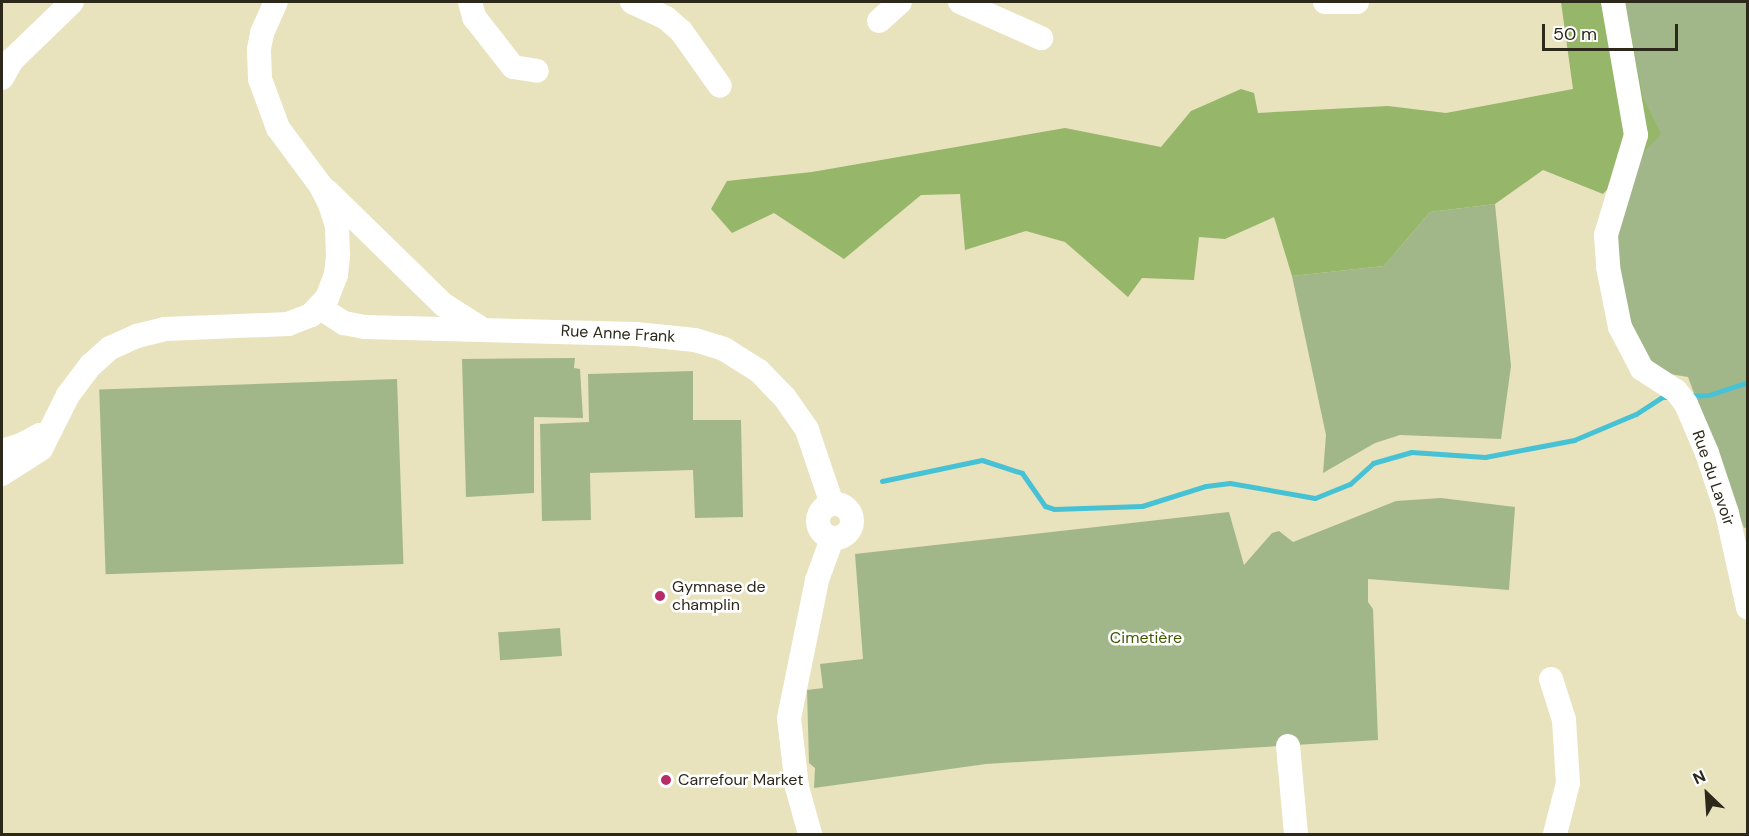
<!DOCTYPE html>
<html>
<head>
<meta charset="utf-8">
<style>
	body { margin:0 }
	#map { position:relative; width:1749px; height:836px; overflow:hidden; background:#e8e2bd; font-family:"DM Sans",sans-serif }
	div>[style] { position:absolute }
	.green>* { inset:0; background:#a2b789; transform-origin:0 0 }
	.forest>* { inset:0; background:#96b669 }
	.stream>* { height:5px; margin:-2.5px; padding:0 2.5px; transform-origin:2.5px; border-radius:2.5px; background:#47c2d5 }
	.minor>* { height:24px; margin:-12px; padding:0 12px; transform-origin:12px; border-radius:12px; background:#fff }
	.minor>.ring { margin:-12px; padding:0; box-sizing:content-box; background:none; border:24px solid #fff; border-radius:50% }
	.dots>* { width:16px; height:16px; translate:-50% -50%; box-sizing:border-box; border:3px solid #fff; border-radius:50% }
	span { translate:-50% -50%; white-space:nowrap; text-align:center; line-height:1.15; -webkit-text-stroke:5px #fff; paint-order:stroke }
	.street-label { font-size:16px; color:#2c291b }
	.poi-label { font-size:16px; color:#2c291b }
	.left { translate:0 -50%; text-align:left }
	.park-label { font-size:16px; color:#3e5a00 }
	.frame { position:absolute; inset:0; border:3px solid #2c291b; pointer-events:none }
	.north { position:absolute; left:1677px; top:764px; width:60px; height:60px; -webkit-text-stroke:4px #fff; paint-order:stroke; rotate:335deg; font-size:16px; font-weight:700; line-height:24px; text-align:center; color:#2c291b }
	.north::after { content:''; display:block; margin:auto; width:21px; height:27px; background:#2c291b; clip-path:polygon(50% 0,100% 100%,50% 72%,0 100%) }
	.scale { position:absolute; left:1542px; top:24px; width:136px; height:27px; box-sizing:border-box; border:3px solid #2c291b; border-top:0; padding-left:8px; font-size:18px; line-height:21px; white-space:nowrap; color:#2c291b; -webkit-text-stroke:4px #fff; paint-order:stroke }
</style>
</head>
<body>
<div id="map">
	<div class="green">
		<div style="clip-path:polygon(1583px 2px,1747px 2px,1748px 527px,1744px 528px,1688px 377px,1658px 372px,1640px 353px,1615px 269px,1615px 223px)"></div>
		<div style="clip-path:polygon(1495px 204px,1511px 366px,1501px 439px,1400px 435px,1375px 443px,1323px 473px,1326px 435px,1292px 276px,1384px 266px,1430px 212px)"></div>
		<div style="clip-path:polygon(575px 358px,574px 368px,580px 369px,583px 418px,534px 417px,534px 493px,466px 497px,462px 359px)"></div>
		<div style="clip-path:polygon(693px 371px,693px 420px,741px 420px,743px 517px,695px 518px,693px 470px,590px 473px,591px 520px,542px 521px,540px 424px,589px 422px,588px 374px)"></div>
		<div style="left:397px;top:379px;width:185px;height:298px;rotate:88deg"></div>
		<div style="clip-path:polygon(1441px 498px,1515px 507px,1509px 590px,1368px 579px,1368px 602px,1373px 609px,1378px 740px,986px 764px,814px 788px,815px 768px,809px 763px,807px 690px,823px 688px,820px 664px,863px 659px,855px 554px,1229px 512px,1244px 565px,1272px 533px,1279px 531px,1293px 542px,1396px 501px)"></div>
		<div style="left:560px;top:628px;width:28px;height:62px;rotate:86deg"></div>
	</div>
	<div class="forest">
		<div style="clip-path:polygon(1561px 2px,1625px 2px,1643px 97px,1661px 134px,1603px 194px,1543px 170px,1495px 204px,1430px 212px,1384px 266px,1292px 276px,1274px 217px,1225px 239px,1199px 237px,1194px 280px,1142px 278px,1128px 297px,1065px 242px,1026px 231px,965px 250px,960px 194px,921px 195px,844px 259px,774px 213px,732px 233px,711px 209px,727px 181px,812px 172px,1065px 128px,1161px 147px,1191px 111px,1241px 89px,1254px 93px,1258px 113px,1388px 106px,1446px 113px,1573px 89px)"></div>
	</div>
	<div class="stream">
		<div style="left:1688px;top:396px;width:21px;rotate:-3deg"></div>
		<div style="left:1709px;top:395px;width:41px;rotate:-18.4deg"></div>
		<div style="left:882px;top:481px;width:102px;rotate:-11.9deg"></div>
		<div style="left:982px;top:460px;width:42px;rotate:18deg"></div>
		<div style="left:1022px;top:473px;width:40px;rotate:55.1deg"></div>
		<div style="left:1045px;top:506px;width:9px;rotate:18deg"></div>
		<div style="left:1054px;top:509px;width:88px;rotate:-2deg"></div>
		<div style="left:1142px;top:506px;width:67px;rotate:-17.4deg"></div>
		<div style="left:1206px;top:486px;width:24px;rotate:-7deg"></div>
		<div style="left:1230px;top:483px;width:86px;rotate:10deg"></div>
		<div style="left:1315px;top:498px;width:38px;rotate:-22deg"></div>
		<div style="left:1350px;top:484px;width:31px;rotate:-42deg"></div>
		<div style="left:1373px;top:463px;width:40px;rotate:-16deg"></div>
		<div style="left:1411px;top:452px;width:74px;rotate:3.9deg"></div>
		<div style="left:1485px;top:457px;width:91px;rotate:-10.8deg"></div>
		<div style="left:1574px;top:440px;width:67px;rotate:-22.8deg"></div>
		<div style="left:1636px;top:414px;width:31px;rotate:-33deg"></div>
		<div style="left:1662px;top:397px;width:8px"></div>
	</div>
	<div class="minor">
		<div style="left:470px;top:2px;width:16px;rotate:75deg"></div>
		<div style="left:474px;top:17px;width:63px;rotate:52deg"></div>
		<div style="left:513px;top:67px;width:24px;rotate:9deg"></div>
		<div style="left:632px;top:2px;width:38px;rotate:25deg"></div>
		<div style="left:666px;top:18px;width:20px;rotate:41deg"></div>
		<div style="left:681px;top:31px;width:67px;rotate:54.7deg"></div>
		<div style="left:960px;top:2px;width:89px;rotate:24deg"></div>
		<div style="left:1325px;top:2px;width:32px"></div>
		<div style="left:1613px;top:2px;width:135px;rotate:80.2deg"></div>
		<div style="left:1636px;top:135px;width:104px;rotate:106.7deg"></div>
		<div style="left:1606px;top:235px;width:32px;rotate:86deg"></div>
		<div style="left:1608px;top:267px;width:61px;rotate:78.7deg"></div>
		<div style="left:1620px;top:327px;width:47px;rotate:62.4deg"></div>
		<div style="left:1642px;top:369px;width:40px;rotate:32.9deg"></div>
		<div style="left:1676px;top:391px;width:16px;rotate:52deg"></div>
		<div style="left:1686px;top:404px;width:53px;rotate:66.8deg"></div>
		<div style="left:1707px;top:453px;width:63px;rotate:71.6deg"></div>
		<div style="left:1727px;top:513px;width:97px;rotate:77.5deg"></div>
		<div style="left:879px;top:21px;width:28px;rotate:-42deg"></div>
		<div style="left:2px;top:78px;width:21px;rotate:-61deg"></div>
		<div style="left:12px;top:60px;width:83px;rotate:-44deg"></div>
		<div style="left:327px;top:191px;width:163px;rotate:44.3deg"></div>
		<div style="left:444px;top:305px;width:41px;rotate:32.2deg"></div>
		<div style="left:319px;top:307px;width:30px;rotate:33deg"></div>
		<div style="left:344px;top:323px;width:21px;rotate:11deg"></div>
		<div style="left:365px;top:327px;width:271px;rotate:1.5deg"></div>
		<div style="left:636px;top:334px;width:59px;rotate:5.8deg"></div>
		<div style="left:695px;top:340px;width:30px;rotate:17deg"></div>
		<div style="left:724px;top:349px;width:41px;rotate:32.2deg"></div>
		<div style="left:759px;top:371px;width:37px;rotate:46deg"></div>
		<div style="left:785px;top:398px;width:39px;rotate:55deg"></div>
		<div style="left:807px;top:430px;width:78px;rotate:71.3deg"></div>
		<div style="left:2px;top:451px;width:20px;rotate:-18deg"></div>
		<div style="left:21px;top:445px;width:21px;rotate:-28deg"></div>
		<div style="left:2px;top:474px;width:46px;rotate:-32.7deg"></div>
		<div style="left:41px;top:449px;width:60px;rotate:-63.4deg"></div>
		<div style="left:68px;top:395px;width:38px;rotate:-53deg"></div>
		<div style="left:91px;top:365px;width:25px;rotate:-42deg"></div>
		<div style="left:110px;top:348px;width:30px;rotate:-24deg"></div>
		<div style="left:137px;top:336px;width:29px;rotate:-14deg"></div>
		<div style="left:165px;top:329px;width:123px;rotate:-2.3deg"></div>
		<div style="left:288px;top:324px;width:25px;rotate:-21deg"></div>
		<div style="left:311px;top:315px;width:23px;rotate:-47deg"></div>
		<div style="left:327px;top:298px;width:25px;rotate:-69deg"></div>
		<div style="left:336px;top:275px;width:19px;rotate:-84deg"></div>
		<div style="left:338px;top:256px;width:30px;rotate:-92deg"></div>
		<div style="left:337px;top:226px;width:23px;rotate:-108deg"></div>
		<div style="left:330px;top:204px;width:20px;rotate:-117deg"></div>
		<div style="left:321px;top:186px;width:72px;rotate:-126.6deg"></div>
		<div style="left:278px;top:128px;width:52px;rotate:-110.2deg"></div>
		<div style="left:260px;top:79px;width:30px;rotate:-92deg"></div>
		<div style="left:259px;top:49px;width:16px;rotate:-79deg"></div>
		<div style="left:262px;top:33px;width:34px;rotate:-66deg"></div>
		<div class="ring" style="left:818px;top:504px;width:10px;height:10px"></div>
		<div style="left:1551px;top:679px;width:43px;rotate:72.4deg"></div>
		<div style="left:1564px;top:720px;width:63px;rotate:86.4deg"></div>
		<div style="left:1568px;top:783px;width:53px;rotate:104.3deg"></div>
		<div style="left:1288px;top:746px;width:88px;rotate:84.8deg"></div>
		<div style="left:810px;top:834px;width:49px;rotate:-105.5deg"></div>
		<div style="left:797px;top:787px;width:69px;rotate:-96.6deg"></div>
		<div style="left:789px;top:718px;width:141px;rotate:-78.5deg"></div>
		<div style="left:817px;top:580px;width:44px;rotate:-69.9deg"></div>
	</div>
	<div class="dots">
		<div style="left:660px;top:596px;background:#b62c67"></div>
		<div style="left:666px;top:780px;background:#b62c67"></div>
	</div>
	<div class="street-label">
		<span style="left:618px;top:334px;rotate:3deg">Rue Anne Frank</span>
		<span style="left:1713px;top:478px;rotate:71deg">Rue du Lavoir</span>
	</div>
	<div class="poi-label">
		<span class="left" style="left:672px;top:596px">Gymnase de<br>champlin</span>
		<span class="left" style="left:678px;top:780px">Carrefour Market</span>
	</div>
	<div class="park-label">
		<span style="left:1146px;top:638px">Cimetière</span>
	</div>
	<div class="frame"></div>
	<div class="north">N</div>
	<div class="scale">50 m</div>
</div>
</body>
</html>
